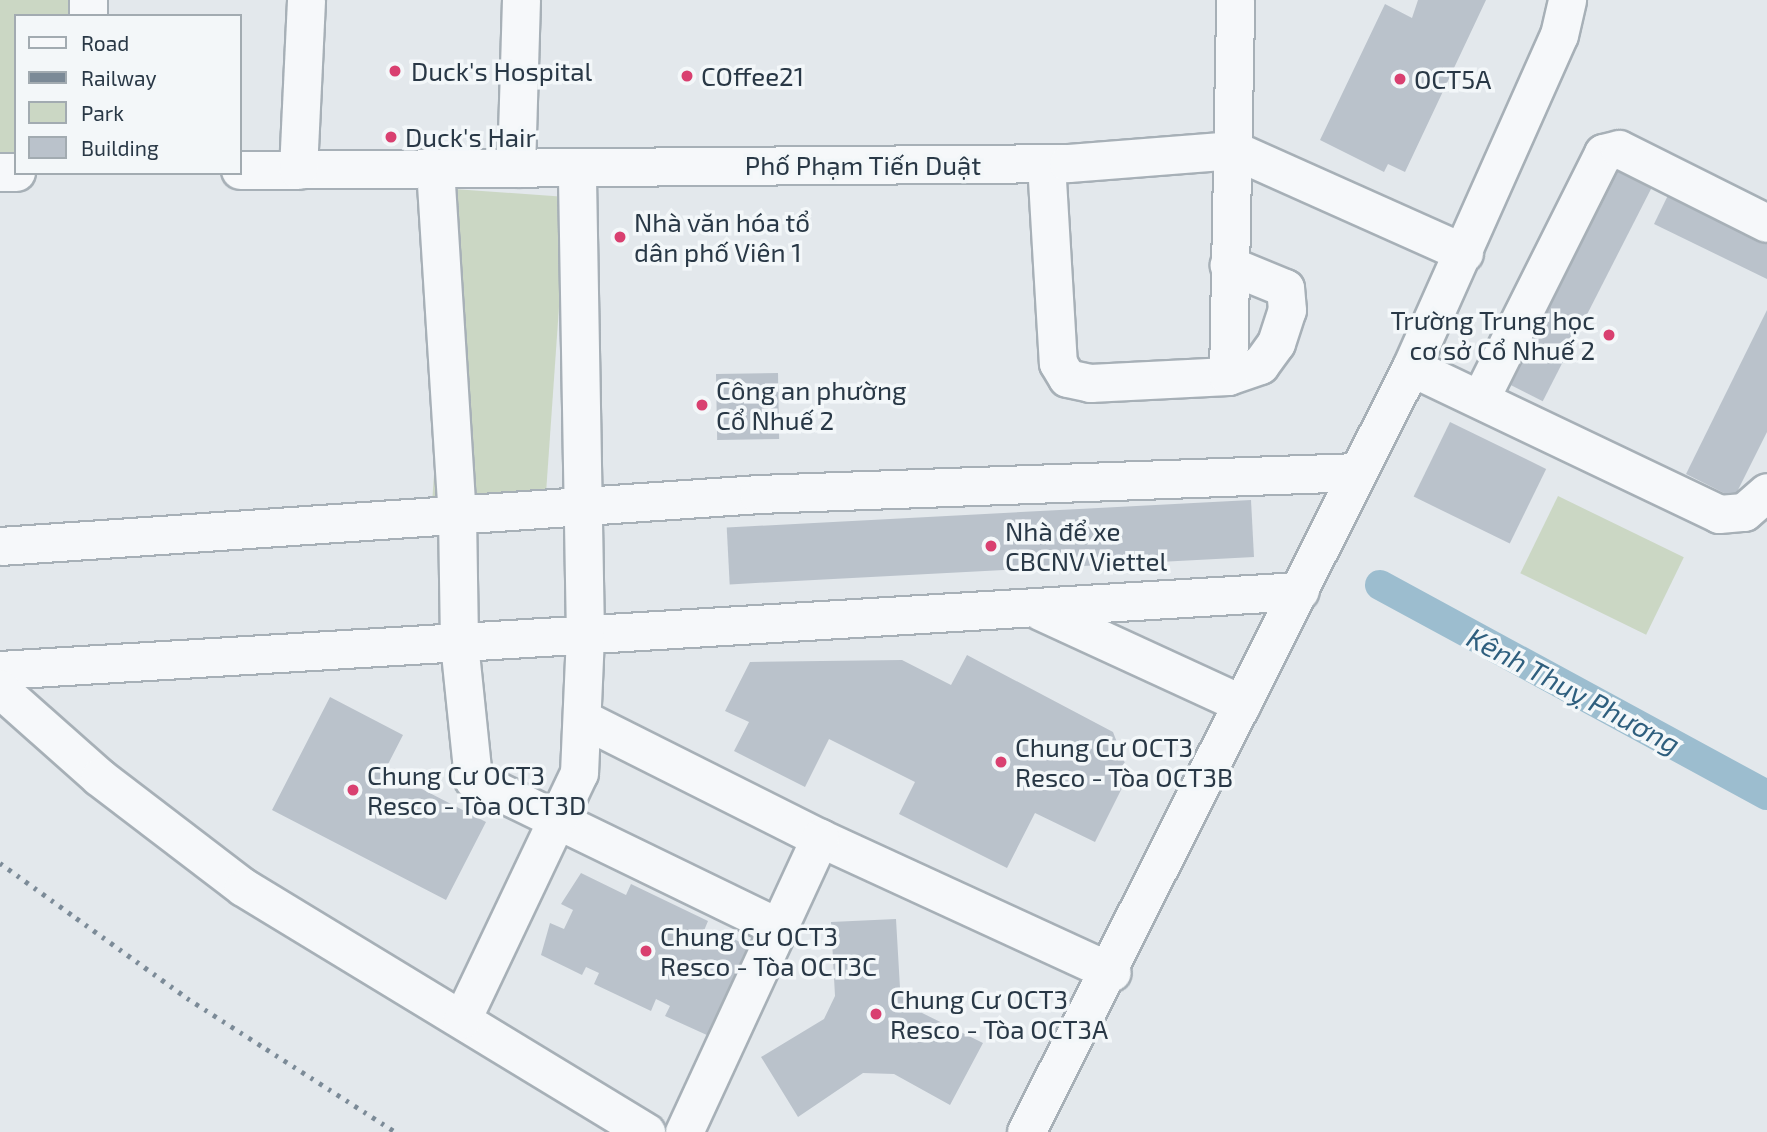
<!DOCTYPE html>
<html>
<head>
<meta charset="utf-8">
<style>
	body { margin:0 }
	#map { position:relative; width:1767px; height:1132px; overflow:hidden; background:#e3e8ec; font-family:"Exo 2",sans-serif }
	div>[style] { position:absolute }
	.green>* { inset:0; background:#cbd7c4; transform-origin:0 0 }
	.canal>* { height:30px; margin:-15px; padding:0 15px; transform-origin:15px; border-radius:15px; background:#9cbdcf }
	.building>* { inset:0; background:#bac2cb; transform-origin:0 0 }
	.roads { filter:drop-shadow(2px 0 #a7b0b7) drop-shadow(-2px 0 #a7b0b7) drop-shadow(0 2px #a7b0b7) drop-shadow(0 -2px #a7b0b7) }
	.minor>* { height:37px; margin:-18.5px; padding:0 18.5px; transform-origin:18.5px; border-radius:18.5px; background:#f6f8fa }
	.rail>* { height:5px; margin-top:-2.5px; transform-origin:0; background:repeating-linear-gradient(90deg,#7b8a97 0 3.5px,transparent 0 10.5px) }
	.dots>* { width:19px; height:19px; translate:-50% -50%; box-sizing:border-box; border:4px solid #f3f7f9; border-radius:50% }
	span { translate:-50% -50%; white-space:nowrap; text-align:center; line-height:1.15; -webkit-text-stroke:7px #f3f7f9; paint-order:stroke }
	.poi-label { font-size:26px; color:#293846 }
	.left { translate:0 -50%; text-align:left }
	.right { translate:-100% -50%; text-align:right }
	.street-label { font-size:26px; color:#293846 }
	.water-label { font-size:28px; color:#2f5f7e; font-style:italic }
	.legend { position:absolute; left:14px; top:14px; width:228px; height:161px; box-sizing:border-box; background:#f3f7f9; border:2px solid #a2abb1; margin:0; padding:9px 12px; list-style:none; font-size:21px; color:#293846 }
	.legend li { display:flex; align-items:center; gap:14px; height:35px }
	.legend b { width:35px; border:2px solid #a2abb1 }
</style>
</head>
<body>
<div id="map">
	<div class="green">
		<div style="clip-path:polygon(0 0,69px 0,70px 16px,16px 16px,16px 157px,0 158px)"></div>
		<div style="left:454px;top:189px;width:113px;height:315px;rotate:4deg"></div>
		<div style="left:1558px;top:496px;width:140px;height:86px;rotate:26deg"></div>
	</div>
	<div class="canal">
		<div style="left:1380px;top:585px;width:440px;rotate:28.5deg"></div>
	</div>
	<div class="building">
		<div style="clip-path:polygon(1418px 0,1486px 0,1405px 172px,1388px 164px,1384px 172px,1320px 140px,1385px 4px,1412px 18px)"></div>
		<div style="left:1609px;top:159px;width:51px;height:246px;rotate:27deg"></div>
		<div style="clip-path:polygon(1673px 185px,1767px 231px,1767px 279px,1654px 224px)"></div>
		<div style="clip-path:polygon(1767px 310px,1767px 432px,1734px 498px,1686px 474px)"></div>
		<div style="left:778px;top:373px;width:66px;height:62px;rotate:89deg"></div>
		<div style="left:1450px;top:422px;width:107px;height:83px;rotate:26deg"></div>
		<div style="left:1251px;top:500px;width:57px;height:525px;rotate:87deg"></div>
		<div style="clip-path:polygon(967px 655px,1113px 732px,1129px 774px,1095px 842px,1035px 813px,1007px 868px,899px 814px,915px 782px,829px 739px,805px 787px,734px 751px,749px 722px,725px 711px,750px 662px,902px 660px,951px 685px)"></div>
		<div style="clip-path:polygon(330px 697px,403px 735px,385px 770px,486px 822px,446px 900px,272px 810px)"></div>
		<div style="clip-path:polygon(581px 873px,626px 895px,631px 884px,708px 921px,703px 933px,716px 940px,720px 932px,752px 948px,709px 1036px,665px 1016px,670px 1006px,656px 999px,651px 1011px,594px 984px,599px 973px,586px 967px,582px 975px,541px 955px,550px 923px,564px 929px,573px 910px,561px 904px)"></div>
		<div style="clip-path:polygon(896px 919px,900px 988px,914px 1009px,983px 1043px,950px 1105px,894px 1074px,863px 1073px,798px 1117px,761px 1057px,824px 1019px,835px 996px,831px 922px)"></div>
	</div>
	<div class="roads">
		<div class="minor">
			<div style="left:88px;top:16px;width:16px;rotate:-90deg"></div>
			<div style="left:1046px;top:163px;width:200px;rotate:86.6deg"></div>
			<div style="left:1058px;top:363px;width:17px;rotate:59deg"></div>
			<div style="left:1067px;top:378px;width:24px;rotate:12deg"></div>
			<div style="left:1090px;top:383px;width:138px;rotate:-2.9deg"></div>
			<div style="left:1228px;top:376px;width:34px;rotate:-19deg"></div>
			<div style="left:1260px;top:365px;width:27px;rotate:-54deg"></div>
			<div style="left:1276px;top:343px;width:35px;rotate:-72deg"></div>
			<div style="left:1287px;top:310px;width:22px;rotate:-95deg"></div>
			<div style="left:1285px;top:288px;width:61px;rotate:-157.7deg"></div>
			<div style="left:435px;top:168px;width:347px;rotate:86.4deg"></div>
			<div style="left:457px;top:514px;width:129px;rotate:89.1deg"></div>
			<div style="left:459px;top:643px;width:137px;rotate:84.1deg"></div>
			<div style="left:473px;top:779px;width:339px;rotate:25.9deg"></div>
			<div style="left:516px;top:168px;width:168px;rotate:-88.3deg"></div>
			<div style="left:240px;top:170px;width:828px;rotate:-0.48deg"></div>
			<div style="left:1068px;top:163px;width:167px;rotate:-4.5deg"></div>
			<div style="left:1234px;top:150px;width:252px;rotate:24.1deg"></div>
			<div style="left:298px;top:170px;width:170px;rotate:-87.3deg"></div>
			<div style="left:0;top:172px;width:16px"></div>
			<div style="left:1411px;top:367px;width:341px;rotate:25.5deg"></div>
			<div style="left:1719px;top:514px;width:25px;rotate:-5deg"></div>
			<div style="left:1744px;top:512px;width:30px;rotate:-41deg"></div>
			<div style="left:1228px;top:376px;width:376px;rotate:-88.9deg"></div>
			<div style="left:1480px;top:399px;width:275px;rotate:-63.4deg"></div>
			<div style="left:1603px;top:153px;width:16px;rotate:-14deg"></div>
			<div style="left:1619px;top:149px;width:165px;rotate:26.6deg"></div>
			<div style="left:0;top:546px;width:760px;rotate:-3.92deg"></div>
			<div style="left:758px;top:494px;width:599px;rotate:-2.1deg"></div>
			<div style="left:1040px;top:611px;width:222px;rotate:24.7deg"></div>
			<div style="left:0;top:670px;width:1302px;rotate:-3.48deg"></div>
			<div style="left:0;top:689px;width:132px;rotate:41.6deg"></div>
			<div style="left:99px;top:777px;width:181px;rotate:37.4deg"></div>
			<div style="left:243px;top:887px;width:472px;rotate:31.3deg"></div>
			<div style="left:583px;top:719px;width:265px;rotate:26.7deg"></div>
			<div style="left:820px;top:838px;width:321px;rotate:24.7deg"></div>
			<div style="left:462px;top:1019px;width:272px;rotate:-64.6deg"></div>
			<div style="left:579px;top:773px;width:137px;rotate:-87.5deg"></div>
			<div style="left:585px;top:636px;width:469px;rotate:-91deg"></div>
			<div style="left:684px;top:1132px;width:324px;rotate:-65.2deg"></div>
			<div style="left:1026px;top:1132px;width:856px;rotate:-63.29deg"></div>
			<div style="left:1411px;top:367px;width:363px;rotate:-66deg"></div>
			<div style="left:1559px;top:35px;width:36px;rotate:-77deg"></div>
		</div>
	</div>
	<div class="rail">
		<div style="left:0;top:863px;width:231px;rotate:35.8deg"></div>
		<div style="left:187px;top:998px;width:248px;rotate:32.7deg"></div>
	</div>
	<div class="dots">
		<div style="left:395px;top:71px;background:#d94070"></div>
		<div style="left:687px;top:76px;background:#d94070"></div>
		<div style="left:1400px;top:79px;background:#d94070"></div>
		<div style="left:391px;top:137px;background:#d94070"></div>
		<div style="left:620px;top:237px;background:#d94070"></div>
		<div style="left:1609px;top:335px;background:#d94070"></div>
		<div style="left:702px;top:405px;background:#d94070"></div>
		<div style="left:991px;top:546px;background:#d94070"></div>
		<div style="left:1001px;top:762px;background:#d94070"></div>
		<div style="left:353px;top:790px;background:#d94070"></div>
		<div style="left:646px;top:951px;background:#d94070"></div>
		<div style="left:876px;top:1014px;background:#d94070"></div>
	</div>
	<div class="poi-label">
		<span class="left" style="left:411px;top:71px">Duck's Hospital</span>
		<span class="left" style="left:701px;top:76px">COffee21</span>
		<span class="left" style="left:1414px;top:79px">OCT5A</span>
		<span class="left" style="left:405px;top:137px">Duck's Hair</span>
		<span class="left" style="left:634px;top:237px">Nhà văn hóa tổ<br>dân phố Viên 1</span>
		<span class="right" style="left:1595px;top:335px">Trường Trung học<br>cơ sở Cổ Nhuế 2</span>
		<span class="left" style="left:716px;top:405px">Công an phường<br>Cổ Nhuế 2</span>
		<span class="left" style="left:1005px;top:546px">Nhà để xe<br>CBCNV Viettel</span>
		<span class="left" style="left:1015px;top:762px">Chung Cư OCT3<br>Resco - Tòa OCT3B</span>
		<span class="left" style="left:367px;top:790px">Chung Cư OCT3<br>Resco - Tòa OCT3D</span>
		<span class="left" style="left:660px;top:951px">Chung Cư OCT3<br>Resco - Tòa OCT3C</span>
		<span class="left" style="left:890px;top:1014px">Chung Cư OCT3<br>Resco - Tòa OCT3A</span>
	</div>
	<div class="street-label">
		<span style="left:863px;top:165px">Phố Phạm Tiến Duật</span>
	</div>
	<div class="water-label">
		<span style="left:1574px;top:690px;rotate:28deg">Kênh Thuỵ Phương</span>
	</div>
	<ul class="legend">
	<li><b style="height:9px;background:#f6f8fa"></b>Road</li>
	<li><b style="height:9px;background:#7b8a97"></b>Railway</li>
	<li><b style="height:19px;background:#cbd7c4"></b>Park</li>
	<li><b style="height:19px;background:#bac2cb"></b>Building</li>
	</ul>
</div>
</body>
</html>
